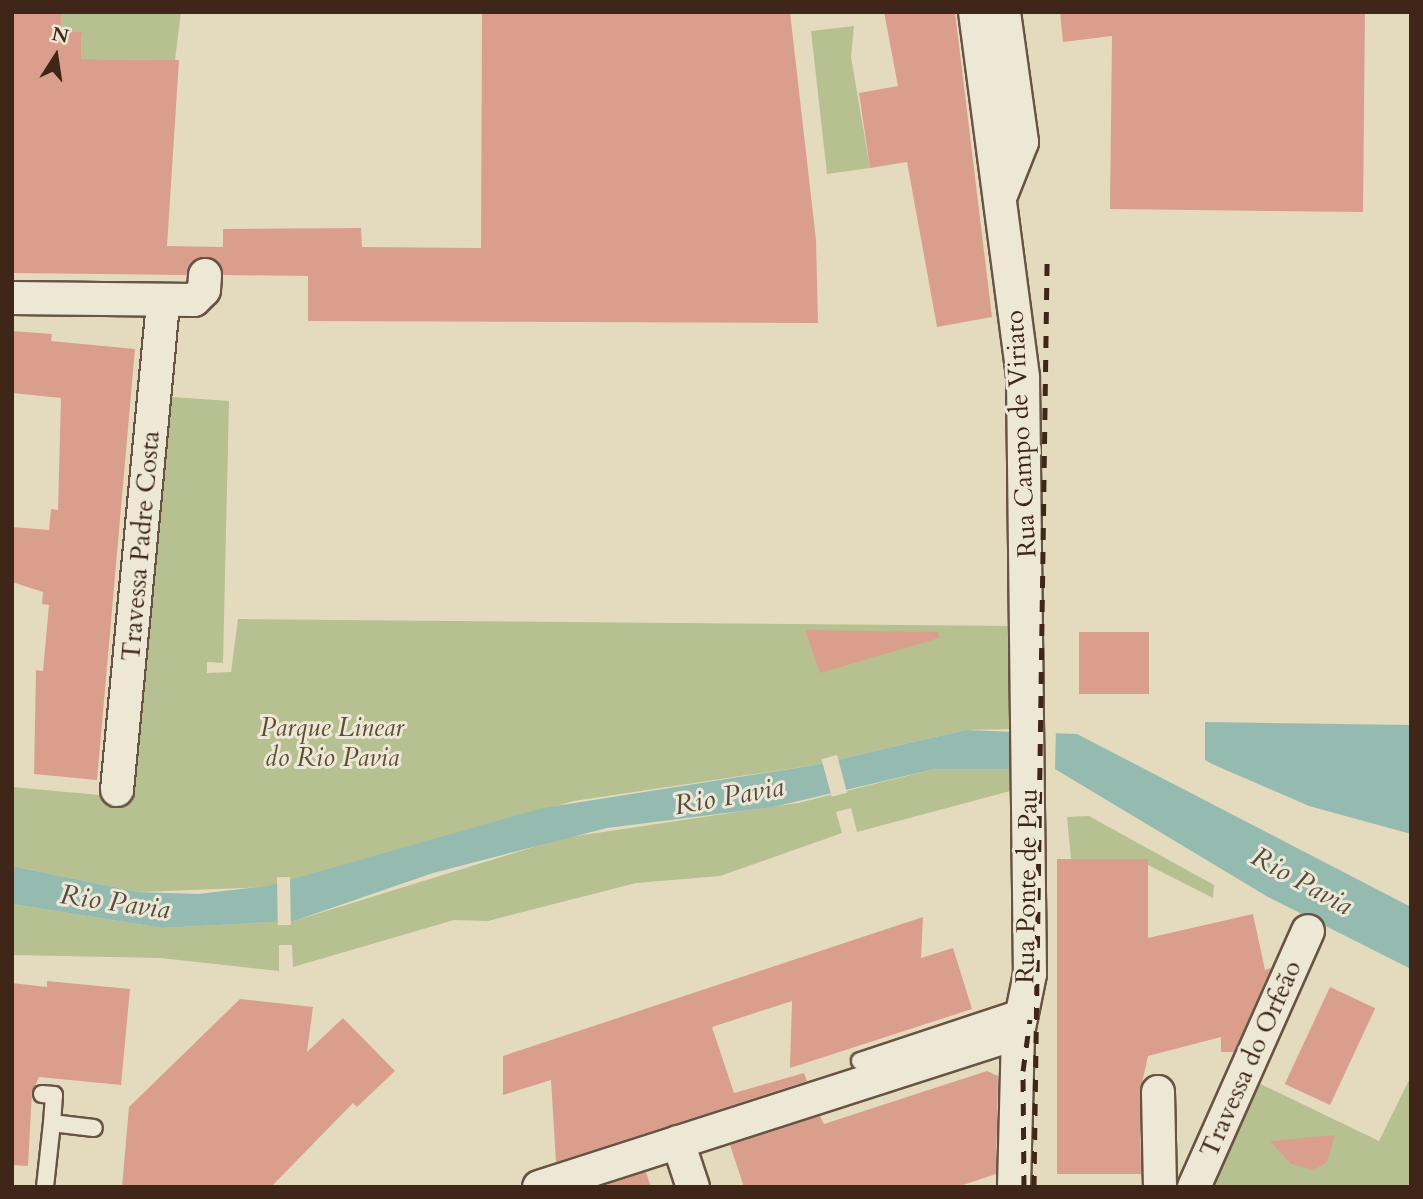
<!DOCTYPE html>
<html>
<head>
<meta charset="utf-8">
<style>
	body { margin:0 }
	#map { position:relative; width:1423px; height:1199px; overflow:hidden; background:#e4dbbf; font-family:Cardo,serif }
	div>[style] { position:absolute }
	.green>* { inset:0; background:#b6c091 }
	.water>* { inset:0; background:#95bbb1 }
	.pier>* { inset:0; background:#e4dbbf; transform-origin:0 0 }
	.building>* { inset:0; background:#da9f8c; transform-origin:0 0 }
	.roads { filter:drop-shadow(2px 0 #695342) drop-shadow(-2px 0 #695342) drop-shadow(0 2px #695342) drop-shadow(0 -2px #695342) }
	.lane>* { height:16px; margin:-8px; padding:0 8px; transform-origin:8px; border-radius:8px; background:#ede8d5 }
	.street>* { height:32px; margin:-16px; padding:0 16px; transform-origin:16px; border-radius:16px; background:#ede8d5 }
	.rail>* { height:5px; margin-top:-2.5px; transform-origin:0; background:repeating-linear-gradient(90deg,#402619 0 12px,transparent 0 24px) }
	span { translate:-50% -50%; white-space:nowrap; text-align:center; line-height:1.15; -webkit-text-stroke:6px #ede8d5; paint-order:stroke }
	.street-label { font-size:26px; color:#402619 }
	.park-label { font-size:26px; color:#5e4c37; font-style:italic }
	.water-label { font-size:28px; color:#554b3f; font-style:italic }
	.frame { position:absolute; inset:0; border:14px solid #402619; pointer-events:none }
	.north { position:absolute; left:21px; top:21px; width:70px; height:70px; -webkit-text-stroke:5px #ede8d5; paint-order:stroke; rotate:12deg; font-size:19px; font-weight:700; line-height:28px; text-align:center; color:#402619 }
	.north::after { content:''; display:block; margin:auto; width:24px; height:32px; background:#402619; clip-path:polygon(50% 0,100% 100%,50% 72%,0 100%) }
</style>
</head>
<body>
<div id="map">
	<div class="green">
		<div style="clip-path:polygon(62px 12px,181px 12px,175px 60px,81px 59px,82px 33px,61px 32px)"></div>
		<div style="clip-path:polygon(854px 26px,851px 57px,870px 168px,827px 174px,811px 31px)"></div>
		<div style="clip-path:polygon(172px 397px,229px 401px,223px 663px,207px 662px,207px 673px,231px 672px,238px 619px,1022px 626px,1017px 729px,965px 730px,815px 765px,574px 801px,266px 887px,139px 892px,12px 866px,12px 787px,133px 798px)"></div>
		<div style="clip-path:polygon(935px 769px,1017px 769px,1018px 789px,857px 832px,851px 808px,836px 812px,842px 833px,720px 876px,636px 883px,488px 921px,454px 920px,293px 967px,292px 945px,279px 945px,279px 971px,161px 958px,12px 955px,12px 904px,162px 928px,294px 921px,563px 838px,798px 803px)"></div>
		<div style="clip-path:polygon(1089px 816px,1214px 885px,1213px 898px,1148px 865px,1148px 859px,1071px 859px,1067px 817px)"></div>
		<div style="clip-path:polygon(1411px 1076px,1411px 1187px,1210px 1187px,1250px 1079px,1379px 1141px)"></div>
	</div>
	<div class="water">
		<div style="clip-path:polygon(1205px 722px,1411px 725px,1411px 834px,1309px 806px,1212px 764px,1205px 760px)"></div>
		<div style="clip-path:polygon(965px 730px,1077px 734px,1411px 907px,1411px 969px,1268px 897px,1055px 769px,935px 769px,773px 807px,607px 828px,433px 873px,294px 921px,162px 928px,12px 904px,12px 866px,139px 892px,198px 894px,268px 886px,543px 808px,815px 765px)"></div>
	</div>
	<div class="pier">
		<div style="clip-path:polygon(1017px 726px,1056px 727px,1055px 769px,1040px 770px)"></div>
		<div style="left:837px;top:755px;width:39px;height:16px;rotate:75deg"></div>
		<div style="left:290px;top:877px;width:48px;height:13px;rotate:89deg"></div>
	</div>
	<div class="building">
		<div style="clip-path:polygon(12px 12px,62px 12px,61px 32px,82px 32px,81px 59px,179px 60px,167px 246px,223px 247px,223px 229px,361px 228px,362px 247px,481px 248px,482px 12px,790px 12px,816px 240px,818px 323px,308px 321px,308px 276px,223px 275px,207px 257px,190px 264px,187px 275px,12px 273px)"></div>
		<div style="clip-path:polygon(884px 12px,955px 12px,992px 317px,937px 327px,907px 162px,870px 168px,859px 93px,898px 86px)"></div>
		<div style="clip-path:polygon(1060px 12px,1365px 12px,1363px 212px,1110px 209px,1112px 36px,1063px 42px)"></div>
		<div style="clip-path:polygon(12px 331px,52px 334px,51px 341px,135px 349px,97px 780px,34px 774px,36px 670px,43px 671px,49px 605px,42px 604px,43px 592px,12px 582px,12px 527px,49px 530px,51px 509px,58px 510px,61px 398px,12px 393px)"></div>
		<div style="clip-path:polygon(805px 630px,938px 632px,939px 638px,820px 673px)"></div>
		<div style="left:1079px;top:632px;width:70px;height:62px"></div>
		<div style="clip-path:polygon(1057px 859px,1148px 859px,1148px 938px,1253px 914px,1265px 970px,1271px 968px,1234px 1052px,1221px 1052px,1221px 1037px,1148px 1056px,1140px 1092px,1141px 1174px,1057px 1174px)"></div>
		<div style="clip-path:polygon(923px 917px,921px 958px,953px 948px,972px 1009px,790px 1068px,792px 1001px,712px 1027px,734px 1093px,804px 1073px,807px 1081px,556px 1162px,551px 1080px,503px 1095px,503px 1056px)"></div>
		<div style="clip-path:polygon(47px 981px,130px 989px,121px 1085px,39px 1077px,32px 1092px,28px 1166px,12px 1165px,12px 983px,47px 987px)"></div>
		<div style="left:1330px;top:987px;width:50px;height:107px;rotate:25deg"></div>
		<div style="clip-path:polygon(240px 999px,313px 1007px,307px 1052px,343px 1018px,395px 1071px,357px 1107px,353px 1103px,271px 1187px,122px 1187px,129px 1107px)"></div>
		<div style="clip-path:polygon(987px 1071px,998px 1076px,996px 1174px,957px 1187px,744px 1187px,730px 1145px,820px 1116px,824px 1124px)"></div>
		<div style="clip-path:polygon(1335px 1135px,1327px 1162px,1314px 1170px,1291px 1164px,1270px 1141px)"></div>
		<div style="clip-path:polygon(646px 1172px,651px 1187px,600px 1187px)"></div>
	</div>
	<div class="roads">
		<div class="lane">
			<div style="left:860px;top:1061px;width:169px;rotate:-18.3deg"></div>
			<div style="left:42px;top:1094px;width:12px;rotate:5deg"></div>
			<div style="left:54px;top:1095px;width:28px;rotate:94deg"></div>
			<div style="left:45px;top:1187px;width:64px;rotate:-83.8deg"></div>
			<div style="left:52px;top:1123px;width:42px;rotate:6.8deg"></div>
		</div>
		<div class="street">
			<div style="left:975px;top:12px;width:369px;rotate:82.5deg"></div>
			<div style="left:1023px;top:378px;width:596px;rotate:89.33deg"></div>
			<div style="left:1030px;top:974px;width:60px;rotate:101.5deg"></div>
			<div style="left:1018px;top:1033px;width:154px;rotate:91.5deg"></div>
			<div style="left:1001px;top:195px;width:57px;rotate:-68.4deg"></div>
			<div style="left:1022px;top:142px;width:131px;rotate:-97.9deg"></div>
			<div style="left:12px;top:298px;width:182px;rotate:0.6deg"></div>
			<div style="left:194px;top:300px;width:14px;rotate:-45deg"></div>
			<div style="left:204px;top:290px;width:15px;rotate:-86deg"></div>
			<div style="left:117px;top:790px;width:491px;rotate:-84.6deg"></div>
			<div style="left:1158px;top:1092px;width:95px;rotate:88.8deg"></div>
			<div style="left:678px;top:1142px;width:47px;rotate:71.6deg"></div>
			<div style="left:539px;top:1187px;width:503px;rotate:-17.82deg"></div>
			<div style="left:1194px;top:1187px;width:280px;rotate:-66deg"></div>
		</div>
	</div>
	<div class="rail">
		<div style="left:1024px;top:1187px;width:116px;rotate:-90.5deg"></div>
		<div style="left:1023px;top:1071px;width:52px;rotate:-82.3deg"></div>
		<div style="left:1034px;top:1187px;width:924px;rotate:-89.19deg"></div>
	</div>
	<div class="street-label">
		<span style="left:1021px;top:434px;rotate:-93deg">Rua Campo de Viriato</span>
		<span style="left:141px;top:546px;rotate:-85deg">Travessa Padre Costa</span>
		<span style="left:1027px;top:886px;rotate:-89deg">Rua Ponte de Pau</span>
		<span style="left:1251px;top:1059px;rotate:-66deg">Travessa do Orfeão</span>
	</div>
	<div class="park-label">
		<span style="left:332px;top:743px">Parque Linear<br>do Rio Pavia</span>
	</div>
	<div class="water-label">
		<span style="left:729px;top:796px;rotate:-10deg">Rio Pavia</span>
		<span style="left:1302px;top:881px;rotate:29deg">Rio Pavia</span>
		<span style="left:115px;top:902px;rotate:8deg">Rio Pavia</span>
	</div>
	<div class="frame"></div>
	<div class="north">N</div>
</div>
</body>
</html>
